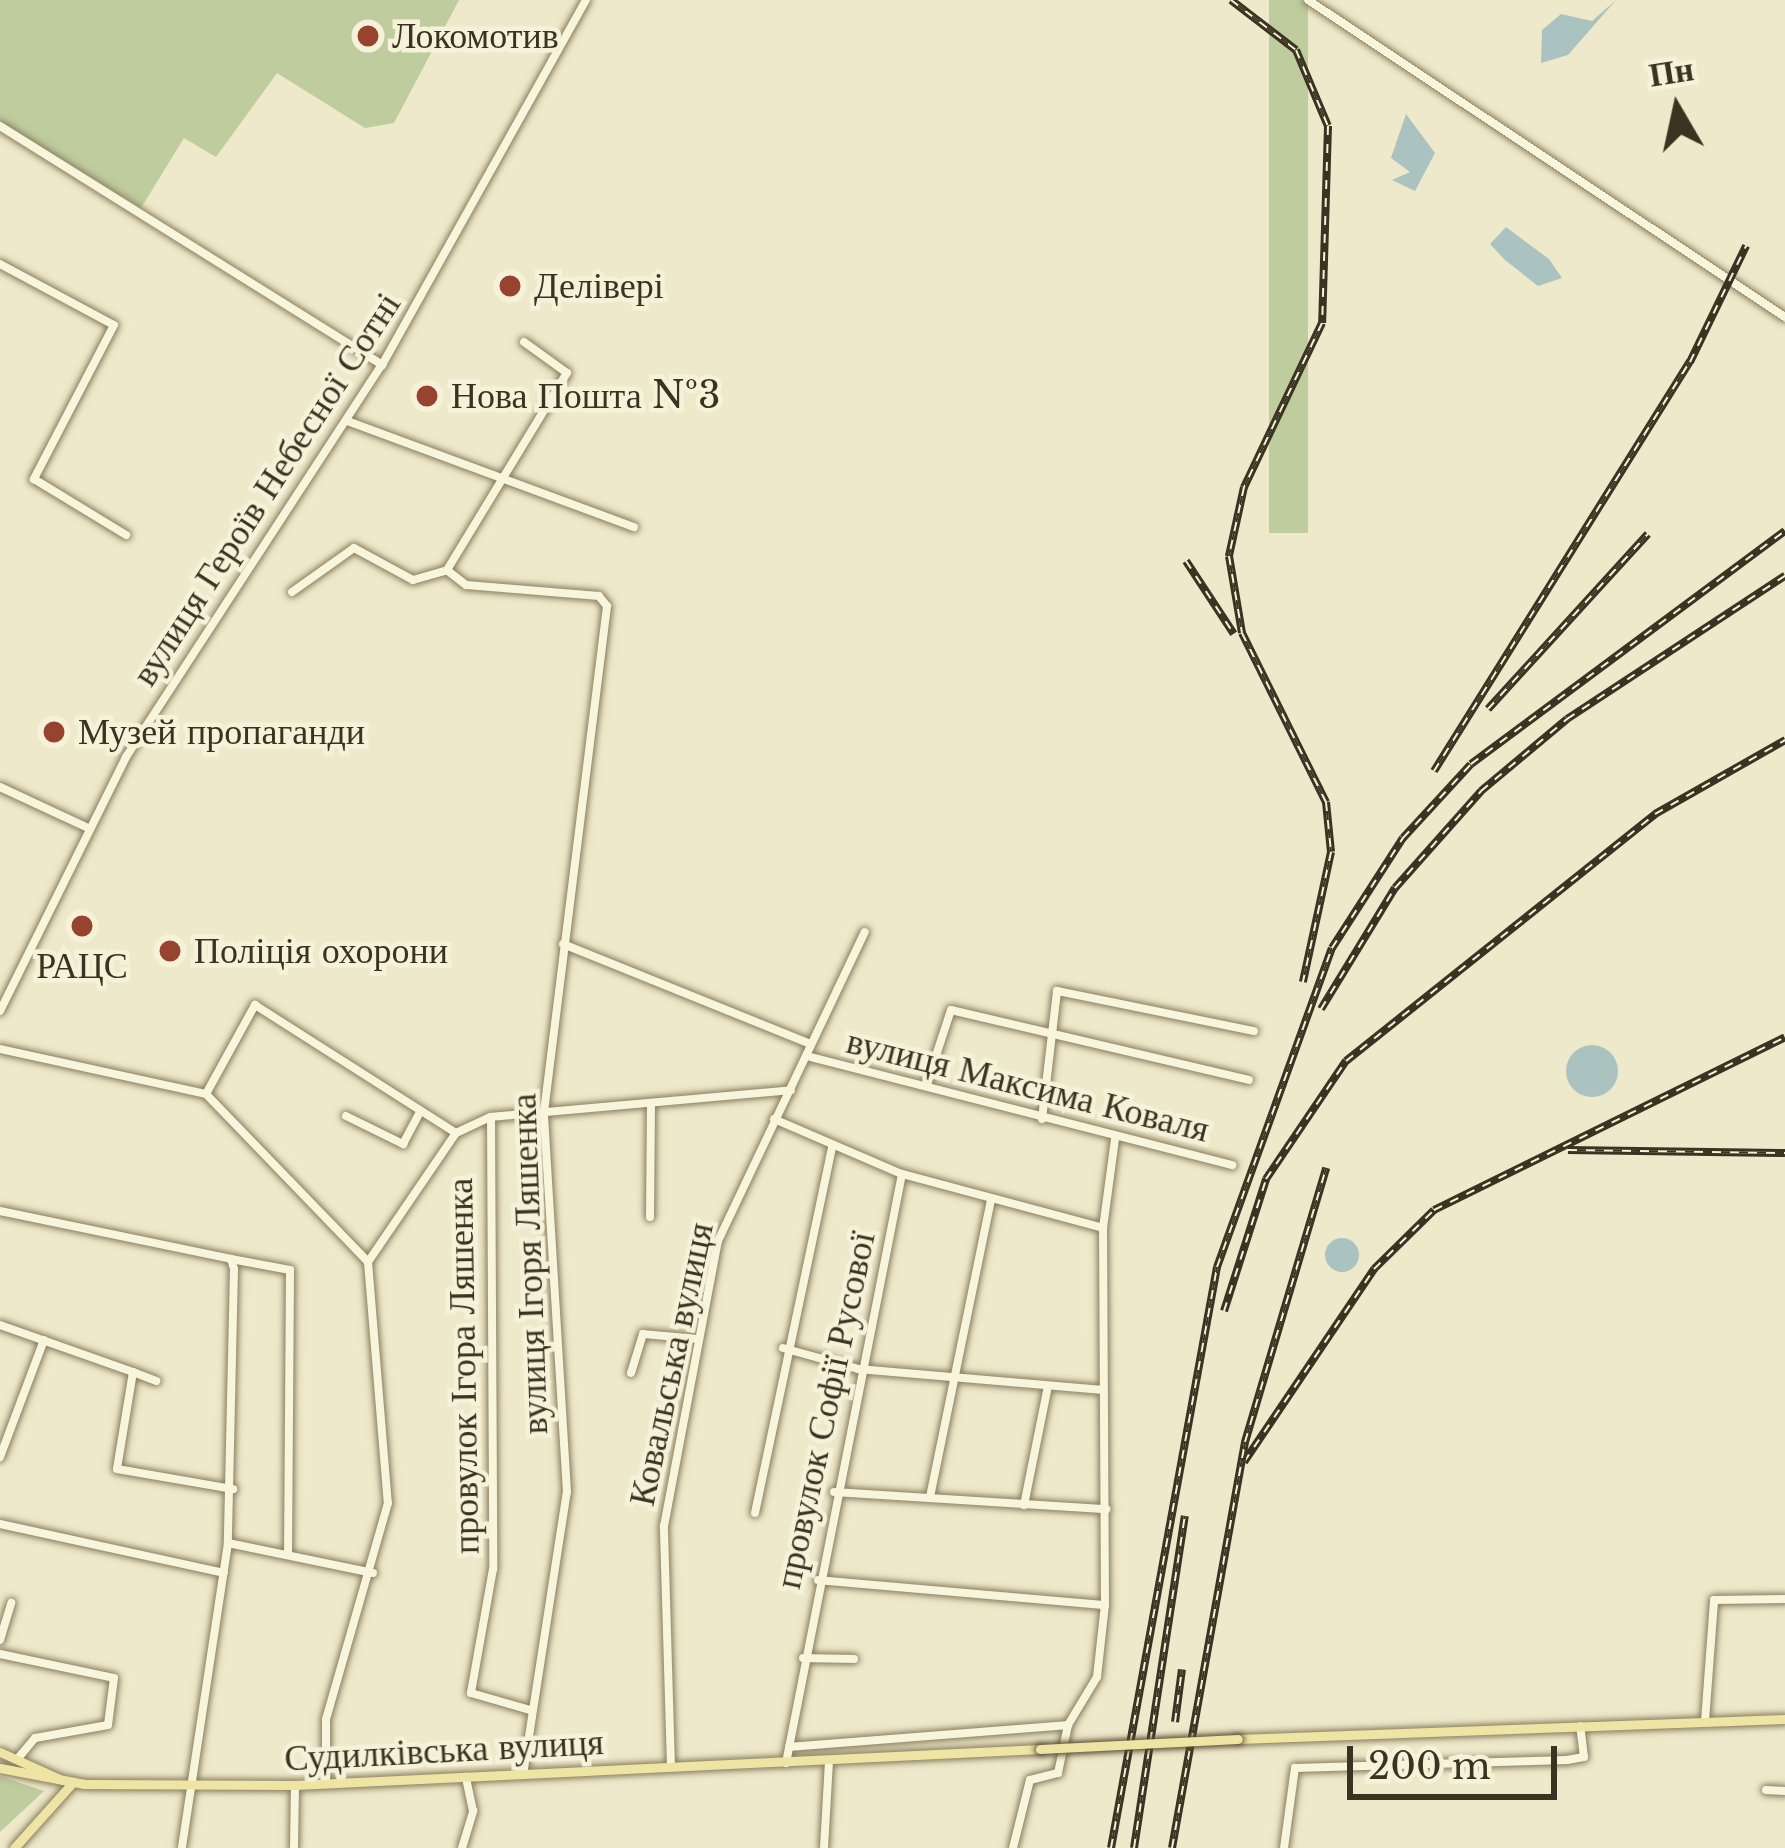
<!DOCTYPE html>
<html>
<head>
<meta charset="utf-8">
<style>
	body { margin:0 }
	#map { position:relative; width:1785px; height:1848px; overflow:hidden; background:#eee9ca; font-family:"Libre Baskerville",serif }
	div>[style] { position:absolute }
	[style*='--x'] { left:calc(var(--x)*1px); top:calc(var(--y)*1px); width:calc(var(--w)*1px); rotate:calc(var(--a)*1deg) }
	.green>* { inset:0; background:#becc9e; transform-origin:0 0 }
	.water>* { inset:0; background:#aac2c0 }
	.round { border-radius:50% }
	.roads { filter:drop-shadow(0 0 3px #8a7e5f) drop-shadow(0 0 3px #8a7e5f) }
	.minor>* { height:8px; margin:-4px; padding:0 4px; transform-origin:4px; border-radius:4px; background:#f8f5dd }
	.major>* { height:9px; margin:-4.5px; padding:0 4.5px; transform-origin:4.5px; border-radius:4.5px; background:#eee5a4 }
	.rail>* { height:8px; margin-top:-4px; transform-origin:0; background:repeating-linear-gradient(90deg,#f5f2d9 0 9px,#3b3321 0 18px); box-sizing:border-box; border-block:3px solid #3b3321 }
	.bridges { filter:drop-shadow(0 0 3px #584b32) drop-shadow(0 0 3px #584b32) }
	.major-bridge>* { height:9px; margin:-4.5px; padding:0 4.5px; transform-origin:4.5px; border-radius:4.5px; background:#eee5a4 }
	.dots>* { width:33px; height:33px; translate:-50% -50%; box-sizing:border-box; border:6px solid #f5f2d9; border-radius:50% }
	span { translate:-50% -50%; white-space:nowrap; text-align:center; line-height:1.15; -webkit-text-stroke:9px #f5f2d9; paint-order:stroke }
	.poi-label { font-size:36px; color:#3b3321 }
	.left { translate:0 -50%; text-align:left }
	.street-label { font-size:36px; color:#3b3321 }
	.north { position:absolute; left:1617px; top:48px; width:120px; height:120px; -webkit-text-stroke:9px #f5f2d9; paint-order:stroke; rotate:351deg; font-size:33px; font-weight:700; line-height:48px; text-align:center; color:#3b3321 }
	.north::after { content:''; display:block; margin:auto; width:42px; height:54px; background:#3b3321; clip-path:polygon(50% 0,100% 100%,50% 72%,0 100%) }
	.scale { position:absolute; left:1347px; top:1746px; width:210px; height:54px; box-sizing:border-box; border:6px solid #3b3321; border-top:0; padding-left:15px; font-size:36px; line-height:42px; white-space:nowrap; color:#3b3321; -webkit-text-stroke:9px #f5f2d9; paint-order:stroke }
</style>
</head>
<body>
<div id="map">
	<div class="green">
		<div style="clip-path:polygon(0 0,459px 0,394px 123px,365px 128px,277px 73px,216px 157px,184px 138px,141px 208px,0 121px)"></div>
		<div style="left:1269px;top:0;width:39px;height:533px"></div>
		<div style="clip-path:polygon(0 1776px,44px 1791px,0 1832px)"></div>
	</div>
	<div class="water">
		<div style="clip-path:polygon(1616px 0,1568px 55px,1541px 63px,1542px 30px,1561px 14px,1592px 21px)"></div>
		<div style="clip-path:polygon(1406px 114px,1435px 153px,1415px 191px,1392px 180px,1410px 172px,1391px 158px)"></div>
		<div style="clip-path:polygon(1506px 227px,1549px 259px,1562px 278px,1538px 286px,1505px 260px,1490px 244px)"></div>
		<div class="round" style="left:1566px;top:1045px;width:52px;height:52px"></div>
		<div class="round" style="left:1325px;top:1238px;width:34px;height:34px"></div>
	</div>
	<div class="roads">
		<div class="minor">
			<div style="--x:1308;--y:0;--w:573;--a:33.61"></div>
			<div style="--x:0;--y:126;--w:451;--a:32"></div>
			<div style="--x:0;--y:264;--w:129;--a:28.2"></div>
			<div style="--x:114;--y:325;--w:174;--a:117.5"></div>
			<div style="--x:34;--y:479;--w:108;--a:31.3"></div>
			<div style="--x:347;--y:421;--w:306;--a:20.3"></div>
			<div style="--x:292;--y:592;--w:76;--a:-35.4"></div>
			<div style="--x:354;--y:548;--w:67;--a:28.5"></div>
			<div style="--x:413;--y:580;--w:35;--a:-16"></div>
			<div style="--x:0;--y:787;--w:97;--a:25"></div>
			<div style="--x:563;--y:944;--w:267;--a:22"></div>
			<div style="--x:0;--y:1011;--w:284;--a:-63.6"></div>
			<div style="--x:126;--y:757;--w:468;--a:-56.9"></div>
			<div style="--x:382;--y:365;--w:418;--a:-60.8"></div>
			<div style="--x:0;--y:1049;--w:211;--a:12.3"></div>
			<div style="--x:206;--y:1094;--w:233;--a:46"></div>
			<div style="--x:368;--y:1262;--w:242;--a:85.3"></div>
			<div style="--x:388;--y:1503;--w:225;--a:106"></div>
			<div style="--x:326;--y:1719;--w:65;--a:90"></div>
			<div style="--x:811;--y:1057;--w:435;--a:14.4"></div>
			<div style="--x:926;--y:1086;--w:80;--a:-71.8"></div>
			<div style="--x:951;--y:1010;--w:306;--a:13.2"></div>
			<div style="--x:206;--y:1094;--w:102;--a:-61.2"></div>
			<div style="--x:255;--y:1005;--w:238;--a:32.5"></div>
			<div style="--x:456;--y:1133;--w:38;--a:-25"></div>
			<div style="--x:491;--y:1117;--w:301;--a:-5.1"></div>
			<div style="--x:346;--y:1116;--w:64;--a:26.2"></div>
			<div style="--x:403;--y:1144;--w:36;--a:-62"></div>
			<div style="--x:491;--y:1117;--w:452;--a:89.7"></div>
			<div style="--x:493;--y:1569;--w:126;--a:100.1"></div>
			<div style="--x:471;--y:1693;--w:61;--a:16.1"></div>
			<div style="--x:774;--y:1119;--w:139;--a:23.3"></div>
			<div style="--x:902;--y:1174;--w:208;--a:15"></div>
			<div style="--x:1042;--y:1119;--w:129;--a:-83.3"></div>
			<div style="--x:1057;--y:991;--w:201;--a:11.5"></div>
			<div style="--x:0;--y:1211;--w:236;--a:11.7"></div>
			<div style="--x:231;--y:1259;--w:10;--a:73"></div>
			<div style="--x:234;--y:1269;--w:274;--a:91.3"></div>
			<div style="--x:228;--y:1543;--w:308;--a:98.6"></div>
			<div style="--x:650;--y:1217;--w:113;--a:-89.5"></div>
			<div style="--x:231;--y:1259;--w:60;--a:10.6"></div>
			<div style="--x:290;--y:1270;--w:282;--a:90.4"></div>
			<div style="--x:368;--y:1262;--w:156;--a:-55.7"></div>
			<div style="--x:0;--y:1325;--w:141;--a:19.5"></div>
			<div style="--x:133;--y:1372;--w:98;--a:99.4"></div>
			<div style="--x:117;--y:1469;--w:118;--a:9.8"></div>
			<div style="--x:783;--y:1348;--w:78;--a:15.6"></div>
			<div style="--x:858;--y:1369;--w:246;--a:4.9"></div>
			<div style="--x:133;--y:1372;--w:25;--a:21"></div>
			<div style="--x:631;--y:1373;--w:41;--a:-72.9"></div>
			<div style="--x:643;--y:1334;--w:54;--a:5.3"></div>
			<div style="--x:0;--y:1457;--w:125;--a:-69.4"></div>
			<div style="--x:834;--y:1492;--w:273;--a:3.6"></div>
			<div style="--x:930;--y:1497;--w:302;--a:-78.4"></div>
			<div style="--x:1024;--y:1505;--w:121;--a:-78.6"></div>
			<div style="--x:755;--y:1513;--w:374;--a:-78.1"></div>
			<div style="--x:0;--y:1524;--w:229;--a:12.3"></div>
			<div style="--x:228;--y:1543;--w:148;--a:11.7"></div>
			<div style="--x:818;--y:1580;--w:288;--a:5"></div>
			<div style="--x:0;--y:1640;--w:39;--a:-73"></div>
			<div style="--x:0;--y:1654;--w:116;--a:11.9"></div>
			<div style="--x:114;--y:1678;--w:47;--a:97.3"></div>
			<div style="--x:108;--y:1725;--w:74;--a:169.9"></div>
			<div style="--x:35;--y:1738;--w:26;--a:130"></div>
			<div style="--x:803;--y:1658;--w:51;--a:1.1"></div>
			<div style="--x:1705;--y:1721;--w:121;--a:-85.7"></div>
			<div style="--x:1714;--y:1600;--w:71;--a:-0.8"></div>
			<div style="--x:1068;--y:1725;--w:56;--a:-58.9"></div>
			<div style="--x:1097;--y:1677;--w:72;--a:-83.7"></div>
			<div style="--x:1105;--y:1605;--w:377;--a:-90.3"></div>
			<div style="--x:1103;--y:1228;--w:90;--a:-82.3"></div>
			<div style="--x:789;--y:1747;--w:280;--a:-4.5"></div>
			<div style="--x:786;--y:1763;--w:600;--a:-78.86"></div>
			<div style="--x:671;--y:1767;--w:241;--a:-91.7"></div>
			<div style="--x:664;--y:1526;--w:290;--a:-79.3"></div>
			<div style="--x:718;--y:1241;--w:342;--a:-64.6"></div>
			<div style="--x:523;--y:1775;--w:286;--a:-81.2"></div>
			<div style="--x:567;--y:1492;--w:381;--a:-93.5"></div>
			<div style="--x:544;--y:1112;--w:510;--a:-82.9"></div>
			<div style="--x:607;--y:606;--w:13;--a:-129"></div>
			<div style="--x:599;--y:596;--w:133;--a:-175.3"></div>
			<div style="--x:466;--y:585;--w:24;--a:-142"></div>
			<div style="--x:447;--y:570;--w:231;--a:-58.7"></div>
			<div style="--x:567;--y:373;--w:53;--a:-144.2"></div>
			<div style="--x:1766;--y:1790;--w:19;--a:3"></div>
			<div style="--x:294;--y:1848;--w:63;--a:-89.1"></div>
			<div style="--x:462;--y:1848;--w:39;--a:-73"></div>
			<div style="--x:473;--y:1811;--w:35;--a:-102"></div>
			<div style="--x:824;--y:1848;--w:87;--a:-86.7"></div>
			<div style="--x:1013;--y:1848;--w:70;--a:-76"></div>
			<div style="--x:1030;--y:1780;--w:29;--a:-14"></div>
			<div style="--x:1058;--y:1773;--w:49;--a:-78.2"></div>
			<div style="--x:1284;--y:1848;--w:81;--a:-82.2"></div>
			<div style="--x:1295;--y:1768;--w:272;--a:-1.7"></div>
			<div style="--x:1567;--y:1760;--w:17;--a:-10"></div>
			<div style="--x:1584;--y:1757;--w:31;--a:-97"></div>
		</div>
		<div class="major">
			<div style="--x:1238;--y:1739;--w:547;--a:-2.09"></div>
			<div style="--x:0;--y:1752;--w:68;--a:24.3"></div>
			<div style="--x:0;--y:1768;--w:86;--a:10.7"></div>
			<div style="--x:85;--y:1784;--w:210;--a:0.3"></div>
			<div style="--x:295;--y:1785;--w:746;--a:-2.77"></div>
			<div style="--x:14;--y:1848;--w:89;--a:-48.2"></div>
		</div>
	</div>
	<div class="rail">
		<div style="--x:1231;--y:0;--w:82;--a:37.6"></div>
		<div style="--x:1296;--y:50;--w:82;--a:67.2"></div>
		<div style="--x:1328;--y:126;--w:197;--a:91.7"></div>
		<div style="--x:1322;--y:323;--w:182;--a:115.4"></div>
		<div style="--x:1244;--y:487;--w:71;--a:102.3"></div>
		<div style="--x:1229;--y:556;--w:78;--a:80.4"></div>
		<div style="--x:1242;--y:633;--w:189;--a:63.6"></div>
		<div style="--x:1326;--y:802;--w:50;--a:84.3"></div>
		<div style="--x:1331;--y:852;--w:133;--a:102.2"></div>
		<div style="--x:1186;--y:561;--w:87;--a:56.7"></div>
		<div style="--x:1488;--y:709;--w:237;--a:-47.6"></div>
		<div style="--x:1434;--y:771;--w:483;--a:-58"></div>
		<div style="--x:1690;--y:362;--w:129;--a:-64.2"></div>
		<div style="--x:1321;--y:1009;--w:142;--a:-58.6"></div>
		<div style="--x:1395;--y:888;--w:130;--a:-48.4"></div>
		<div style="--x:1481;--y:791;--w:112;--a:-39.9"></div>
		<div style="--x:1567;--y:719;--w:261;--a:-33.3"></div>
		<div style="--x:1568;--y:1150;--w:217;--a:0.8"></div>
		<div style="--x:1224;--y:1311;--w:139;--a:-72.3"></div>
		<div style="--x:1266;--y:1179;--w:143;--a:-55.9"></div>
		<div style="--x:1346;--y:1061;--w:396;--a:-38.6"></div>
		<div style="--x:1655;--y:814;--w:150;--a:-29.6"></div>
		<div style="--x:1244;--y:1462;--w:233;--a:-56"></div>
		<div style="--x:1374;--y:1269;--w:84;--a:-44.5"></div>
		<div style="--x:1434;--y:1210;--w:391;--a:-26.2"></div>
		<div style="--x:1175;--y:1722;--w:53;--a:-82.5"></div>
		<div style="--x:1111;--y:1848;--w:591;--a:-79.66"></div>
		<div style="--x:1217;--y:1267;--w:339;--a:-70.2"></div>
		<div style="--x:1332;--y:948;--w:131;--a:-57.2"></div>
		<div style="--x:1403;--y:838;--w:100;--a:-47.4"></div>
		<div style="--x:1471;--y:764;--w:391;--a:-36.6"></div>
		<div style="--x:1134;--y:1848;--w:336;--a:-81.3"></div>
		<div style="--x:1172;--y:1848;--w:413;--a:-79.8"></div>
		<div style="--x:1245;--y:1442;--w:286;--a:-73.5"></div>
	</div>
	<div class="bridges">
		<div class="major-bridge">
			<div style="--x:1040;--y:1749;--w:198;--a:-2.9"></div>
		</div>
	</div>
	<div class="dots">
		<div style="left:368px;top:36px;background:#974330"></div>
		<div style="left:510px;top:286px;background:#974330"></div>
		<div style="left:427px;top:396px;background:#974330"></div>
		<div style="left:54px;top:732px;background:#974330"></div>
		<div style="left:82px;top:926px;background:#974330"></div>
		<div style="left:170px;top:951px;background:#974330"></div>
	</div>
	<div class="poi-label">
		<span class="left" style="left:392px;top:36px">Локомотив</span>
		<span class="left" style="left:534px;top:286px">Делівері</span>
		<span class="left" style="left:451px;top:396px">Нова Пошта №3</span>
		<span class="left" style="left:78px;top:732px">Музей пропаганди</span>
		<span class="left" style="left:194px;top:951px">Поліція охорони</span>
		<span style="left:82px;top:966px">РАЦС</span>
	</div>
	<div class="street-label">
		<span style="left:266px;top:489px;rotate:-57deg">вулиця Героїв Небесної Сотні</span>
		<span style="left:1028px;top:1085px;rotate:14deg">вулиця Максима Коваля</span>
		<span style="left:529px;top:1264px;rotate:-92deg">вулиця Ігоря Ляшенка</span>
		<span style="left:671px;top:1364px;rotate:-78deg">Ковальська вулиця</span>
		<span style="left:463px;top:1366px;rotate:-91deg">провулок Ігора Ляшенка</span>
		<span style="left:825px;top:1410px;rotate:-78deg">провулок Софії Русової</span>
		<span style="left:444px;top:1750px;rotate:-3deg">Судилківська вулиця</span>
	</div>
	<div class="north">Пн</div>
	<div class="scale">200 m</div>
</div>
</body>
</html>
